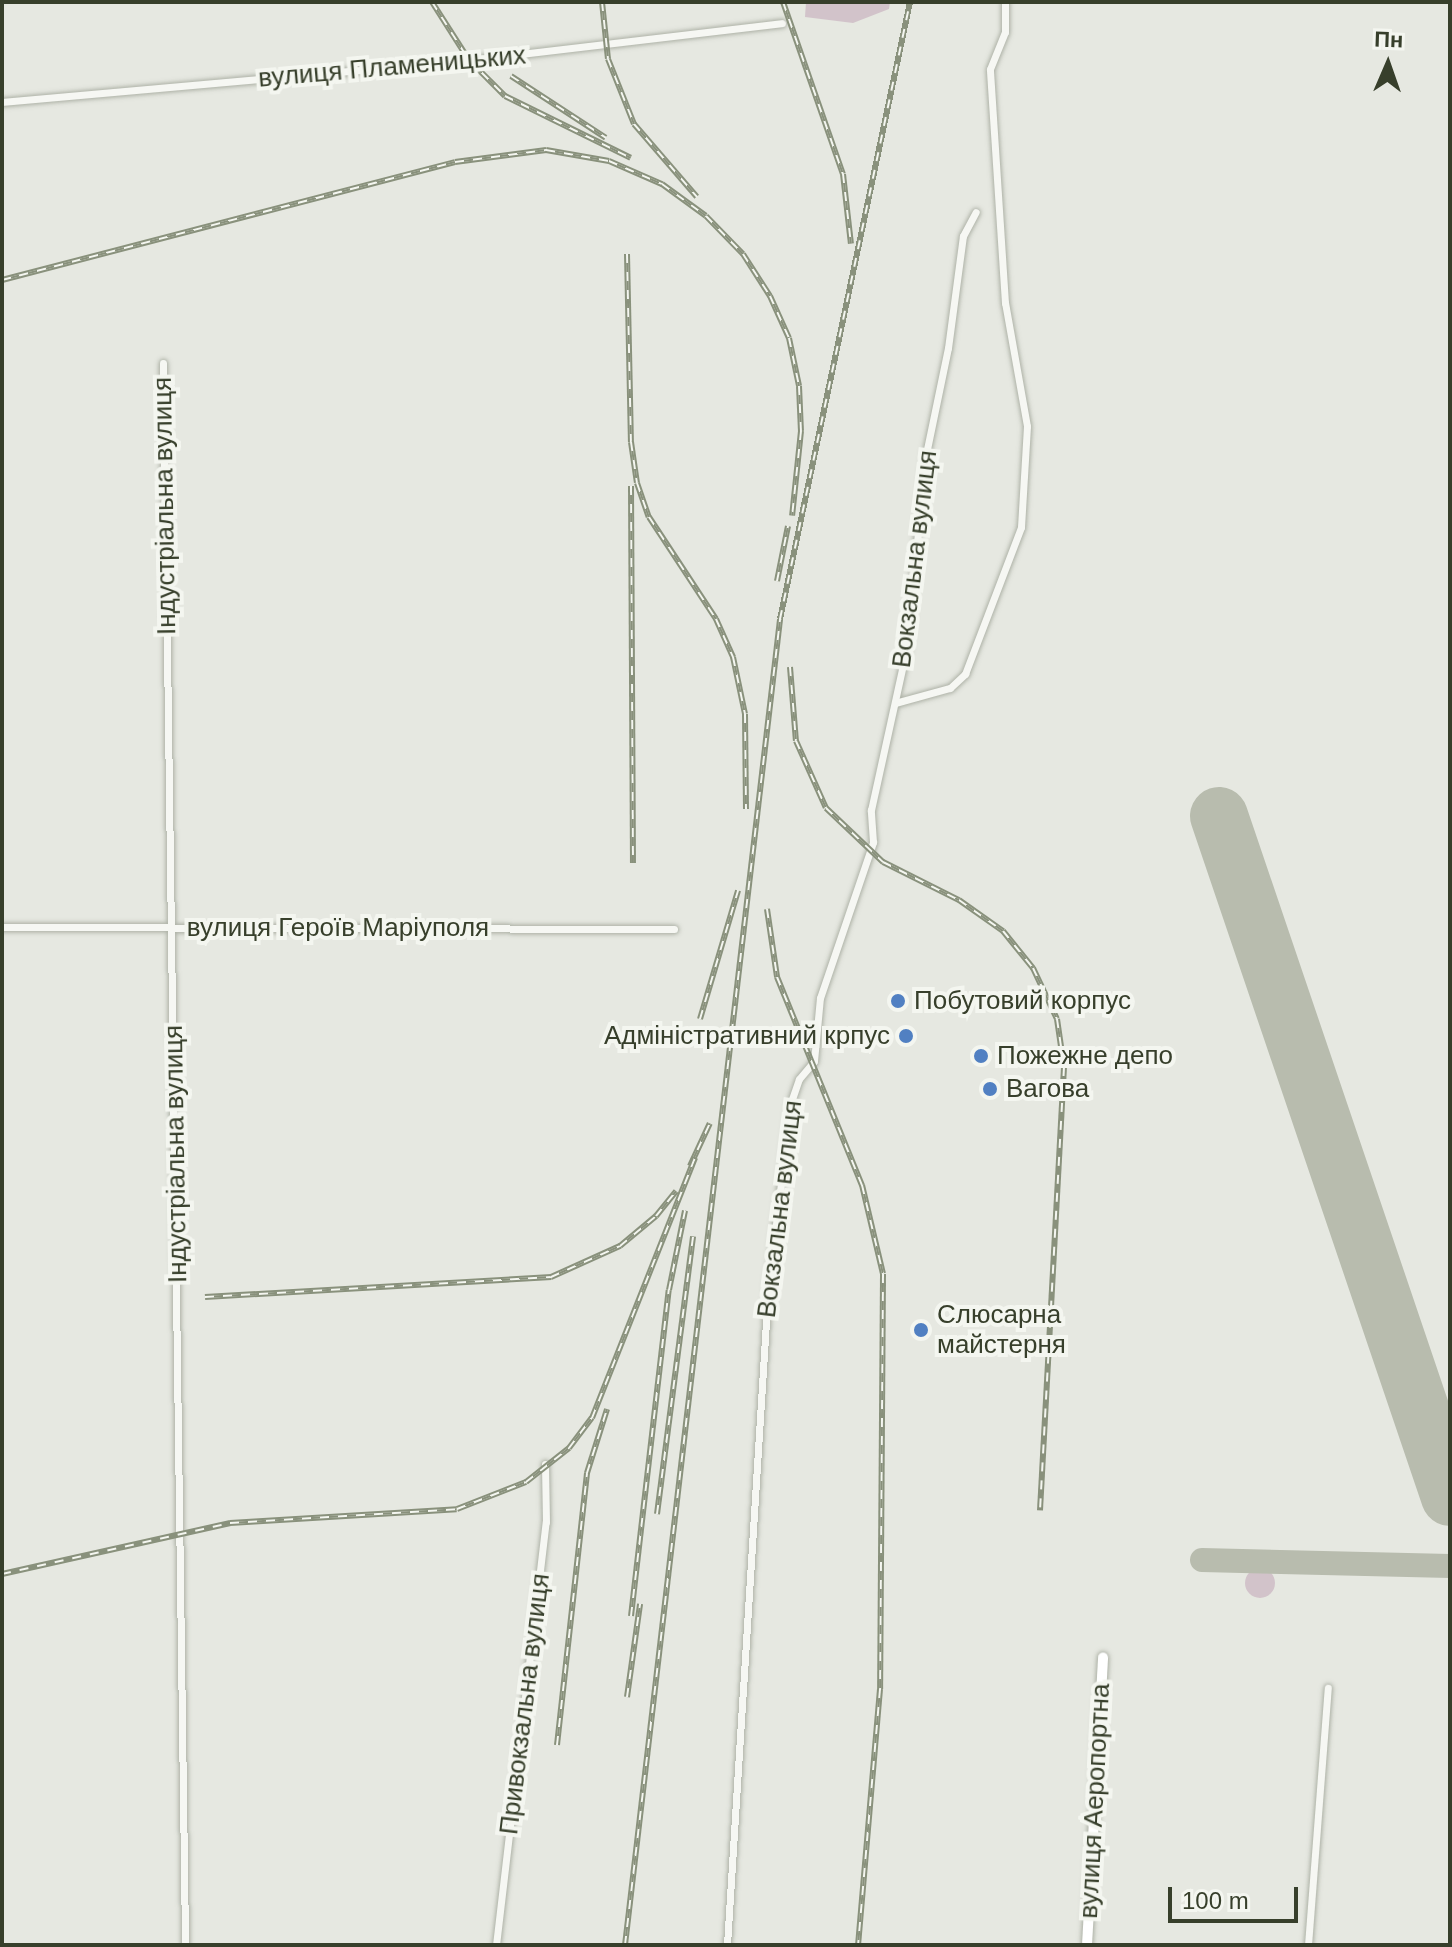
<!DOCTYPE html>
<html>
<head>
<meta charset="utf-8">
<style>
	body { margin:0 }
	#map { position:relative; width:1452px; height:1947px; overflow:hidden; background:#e6e8e1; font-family:Helvetica,sans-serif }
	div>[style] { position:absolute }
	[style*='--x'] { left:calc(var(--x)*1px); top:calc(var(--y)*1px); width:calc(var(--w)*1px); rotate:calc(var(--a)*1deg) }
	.green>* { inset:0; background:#d2c3ca }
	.round { border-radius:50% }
	.taxiway>* { height:24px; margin:-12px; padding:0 12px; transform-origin:12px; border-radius:12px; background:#b8bcae }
	.runway>* { height:58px; margin:-29px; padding:0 29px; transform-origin:29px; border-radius:29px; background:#b8bcae }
	.roads { filter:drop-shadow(0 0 2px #aeb2a7) drop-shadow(0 0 2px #aeb2a7) }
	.street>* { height:7px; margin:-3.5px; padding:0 3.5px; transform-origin:3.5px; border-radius:3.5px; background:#f6f7f3 }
	.secondary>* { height:10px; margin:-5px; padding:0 5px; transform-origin:5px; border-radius:5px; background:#fff }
	.rail>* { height:6px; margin-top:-3px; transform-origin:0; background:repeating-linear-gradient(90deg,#f4f6f0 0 9px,#89917c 0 18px); box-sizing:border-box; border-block:2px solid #89917c }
	.dots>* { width:22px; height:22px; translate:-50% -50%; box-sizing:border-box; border:4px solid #f4f6f0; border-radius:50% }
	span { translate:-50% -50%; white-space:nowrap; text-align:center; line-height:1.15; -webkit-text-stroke:8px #f4f6f0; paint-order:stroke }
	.street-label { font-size:26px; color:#373f2b }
	.poi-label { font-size:26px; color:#373f2b }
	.left { translate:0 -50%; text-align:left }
	.right { translate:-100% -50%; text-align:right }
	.frame { position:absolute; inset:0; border:4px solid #373f2b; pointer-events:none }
	.north { position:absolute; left:1348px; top:24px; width:80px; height:80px; -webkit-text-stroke:6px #f4f6f0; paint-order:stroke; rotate:2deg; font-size:22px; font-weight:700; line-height:32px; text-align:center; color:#373f2b }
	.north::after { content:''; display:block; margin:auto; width:28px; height:36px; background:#373f2b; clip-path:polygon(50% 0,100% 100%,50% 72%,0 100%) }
	.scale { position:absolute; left:1168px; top:1887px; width:130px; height:36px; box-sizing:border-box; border:4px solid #373f2b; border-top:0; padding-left:10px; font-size:24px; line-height:28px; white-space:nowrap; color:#373f2b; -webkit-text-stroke:6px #f4f6f0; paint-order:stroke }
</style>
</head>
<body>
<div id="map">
	<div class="green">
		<div style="clip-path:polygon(806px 2px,890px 2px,889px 9px,853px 23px,805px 17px)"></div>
		<div class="round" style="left:1245px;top:1568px;width:30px;height:30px"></div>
	</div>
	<div class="taxiway">
		<div style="--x:1202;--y:1560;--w:248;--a:1.4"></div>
	</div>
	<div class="runway">
		<div style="--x:1219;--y:816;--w:719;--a:71.26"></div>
	</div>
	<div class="roads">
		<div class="street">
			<div style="--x:2;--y:102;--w:469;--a:-5.1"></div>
			<div style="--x:469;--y:60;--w:315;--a:-6.7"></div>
			<div style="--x:163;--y:363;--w:1582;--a:89.2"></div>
			<div style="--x:895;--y:703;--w:57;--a:-15.3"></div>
			<div style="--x:950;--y:688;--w:21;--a:-43"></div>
			<div style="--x:965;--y:674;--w:157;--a:-69.1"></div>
			<div style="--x:1021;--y:527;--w:101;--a:-86.6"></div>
			<div style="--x:1027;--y:426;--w:125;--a:-100.1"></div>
			<div style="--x:1005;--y:303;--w:234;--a:-93.7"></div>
			<div style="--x:990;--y:69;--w:40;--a:-68"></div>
			<div style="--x:1005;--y:32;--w:30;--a:-90"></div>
			<div style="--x:2;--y:927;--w:672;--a:0.17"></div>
			<div style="--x:496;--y:1945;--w:426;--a:-83.3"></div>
			<div style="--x:546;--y:1522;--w:58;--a:-91"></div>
			<div style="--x:727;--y:1945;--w:657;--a:-86.42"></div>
			<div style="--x:768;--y:1289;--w:188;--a:-83"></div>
			<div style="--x:791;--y:1102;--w:24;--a:-71"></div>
			<div style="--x:799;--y:1079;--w:23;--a:-50"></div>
			<div style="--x:814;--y:1061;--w:63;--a:-84.6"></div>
			<div style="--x:820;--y:998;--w:165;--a:-71.2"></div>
			<div style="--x:873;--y:842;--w:32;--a:-94"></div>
			<div style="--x:871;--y:810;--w:163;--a:-77.6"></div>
			<div style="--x:906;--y:651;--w:198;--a:-84.2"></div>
			<div style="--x:926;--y:454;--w:108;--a:-78.3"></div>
			<div style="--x:948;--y:348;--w:113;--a:-82.4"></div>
			<div style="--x:963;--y:236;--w:27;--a:-62"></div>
			<div style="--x:1308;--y:1945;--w:258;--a:-85.6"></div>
		</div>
		<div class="secondary">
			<div style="--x:1087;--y:1945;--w:288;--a:-86.8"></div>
		</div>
	</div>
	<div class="rail">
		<div style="--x:432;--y:2;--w:69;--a:57.5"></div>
		<div style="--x:469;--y:60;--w:51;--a:45"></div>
		<div style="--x:505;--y:96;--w:140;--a:26.2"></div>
		<div style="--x:602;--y:2;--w:57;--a:84"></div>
		<div style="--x:608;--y:59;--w:70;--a:68.2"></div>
		<div style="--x:634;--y:124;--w:96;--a:49.2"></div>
		<div style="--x:783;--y:2;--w:182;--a:70.8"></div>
		<div style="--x:843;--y:174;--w:70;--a:83.5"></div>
		<div style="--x:511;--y:76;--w:113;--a:33.1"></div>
		<div style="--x:627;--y:254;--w:188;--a:88.8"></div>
		<div style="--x:631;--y:442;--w:41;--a:81.7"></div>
		<div style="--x:637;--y:483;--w:36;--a:71"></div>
		<div style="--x:649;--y:517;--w:122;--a:56.7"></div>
		<div style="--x:716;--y:619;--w:42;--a:65.9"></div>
		<div style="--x:733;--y:657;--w:58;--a:78.1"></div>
		<div style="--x:745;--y:714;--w:95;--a:89.4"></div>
		<div style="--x:2;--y:280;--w:468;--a:-14.6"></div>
		<div style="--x:455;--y:162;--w:92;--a:-7.5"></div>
		<div style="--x:546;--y:150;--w:64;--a:9.9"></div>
		<div style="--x:609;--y:161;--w:58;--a:23.5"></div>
		<div style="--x:662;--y:184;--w:54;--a:36"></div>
		<div style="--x:706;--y:216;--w:53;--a:45.8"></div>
		<div style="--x:743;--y:254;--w:50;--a:57.3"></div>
		<div style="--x:770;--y:296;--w:46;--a:65.7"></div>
		<div style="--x:789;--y:338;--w:49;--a:78.2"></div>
		<div style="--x:799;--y:386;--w:45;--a:87.5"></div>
		<div style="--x:801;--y:431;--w:85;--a:96"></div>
		<div style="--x:631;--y:486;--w:377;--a:89.7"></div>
		<div style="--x:777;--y:581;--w:56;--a:-78.7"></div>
		<div style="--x:790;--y:667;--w:74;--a:85.4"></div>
		<div style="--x:796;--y:741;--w:73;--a:65.9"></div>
		<div style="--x:826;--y:808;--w:79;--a:43.5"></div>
		<div style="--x:883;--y:862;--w:85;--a:26.6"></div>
		<div style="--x:959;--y:900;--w:54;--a:35.2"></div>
		<div style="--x:1003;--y:931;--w:48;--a:51"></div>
		<div style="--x:1033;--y:968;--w:56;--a:64.8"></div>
		<div style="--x:1057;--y:1019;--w:49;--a:81.7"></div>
		<div style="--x:1064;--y:1067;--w:444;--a:93.1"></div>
		<div style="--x:767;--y:909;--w:69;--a:81.6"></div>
		<div style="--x:777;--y:977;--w:225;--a:67.8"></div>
		<div style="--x:862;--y:1185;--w:91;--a:76.7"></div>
		<div style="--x:883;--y:1274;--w:415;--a:90.4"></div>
		<div style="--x:880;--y:1689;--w:257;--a:94.9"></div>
		<div style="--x:700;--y:1019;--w:134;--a:-73.5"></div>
		<div style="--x:690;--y:1166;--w:47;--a:-65.1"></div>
		<div style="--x:205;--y:1297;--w:347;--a:-3.3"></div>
		<div style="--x:551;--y:1277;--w:76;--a:-24.2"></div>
		<div style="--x:620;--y:1246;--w:47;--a:-39.8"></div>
		<div style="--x:656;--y:1216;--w:32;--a:-51"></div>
		<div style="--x:657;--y:1514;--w:280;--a:-82.6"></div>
		<div style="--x:2;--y:1574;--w:234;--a:-12.6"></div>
		<div style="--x:230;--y:1523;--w:227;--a:-3.5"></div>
		<div style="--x:457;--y:1509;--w:74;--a:-21.4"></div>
		<div style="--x:526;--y:1482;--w:55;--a:-38.3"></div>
		<div style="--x:569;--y:1448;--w:38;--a:-53"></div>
		<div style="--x:592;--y:1418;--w:280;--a:-68.4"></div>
		<div style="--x:631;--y:1616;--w:328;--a:-83.4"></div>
		<div style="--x:669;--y:1290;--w:81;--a:-78.6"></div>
		<div style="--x:627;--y:1697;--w:94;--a:-82"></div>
		<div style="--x:557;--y:1745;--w:274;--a:-83.7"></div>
		<div style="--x:587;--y:1473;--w:67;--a:-72.6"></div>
		<div style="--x:625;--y:1945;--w:1335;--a:-83.33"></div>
		<div style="--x:780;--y:619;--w:631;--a:-78.1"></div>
	</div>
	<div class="dots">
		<div style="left:898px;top:1001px;background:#5180c2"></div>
		<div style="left:906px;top:1036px;background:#5180c2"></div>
		<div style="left:981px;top:1056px;background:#5180c2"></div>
		<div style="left:990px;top:1089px;background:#5180c2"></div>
		<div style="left:921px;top:1330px;background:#5180c2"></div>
	</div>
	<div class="street-label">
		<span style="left:392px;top:67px;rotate:-5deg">вулиця Пламеницьких</span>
		<span style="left:165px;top:506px;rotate:-91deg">Індустріальна вулиця</span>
		<span style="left:915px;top:559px;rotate:-83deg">Вокзальна вулиця</span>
		<span style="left:338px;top:928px">вулиця Героїв Маріуполя</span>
		<span style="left:176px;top:1154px;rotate:-91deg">Індустріальна вулиця</span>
		<span style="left:780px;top:1209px;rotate:-83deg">Вокзальна вулиця</span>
		<span style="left:525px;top:1704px;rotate:-83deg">Привокзальна вулиця</span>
		<span style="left:1095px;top:1801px;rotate:-87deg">вулиця Аеропортна</span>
	</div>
	<div class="poi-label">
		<span class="left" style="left:914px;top:1001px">Побутовий корпус</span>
		<span class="right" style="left:890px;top:1036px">Адміністративний крпус</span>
		<span class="left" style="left:997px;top:1056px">Пожежне депо</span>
		<span class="left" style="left:1006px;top:1089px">Вагова</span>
		<span class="left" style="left:937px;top:1330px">Слюсарна<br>майстерня</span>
	</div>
	<div class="frame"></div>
	<div class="north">Пн</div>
	<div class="scale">100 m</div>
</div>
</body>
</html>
